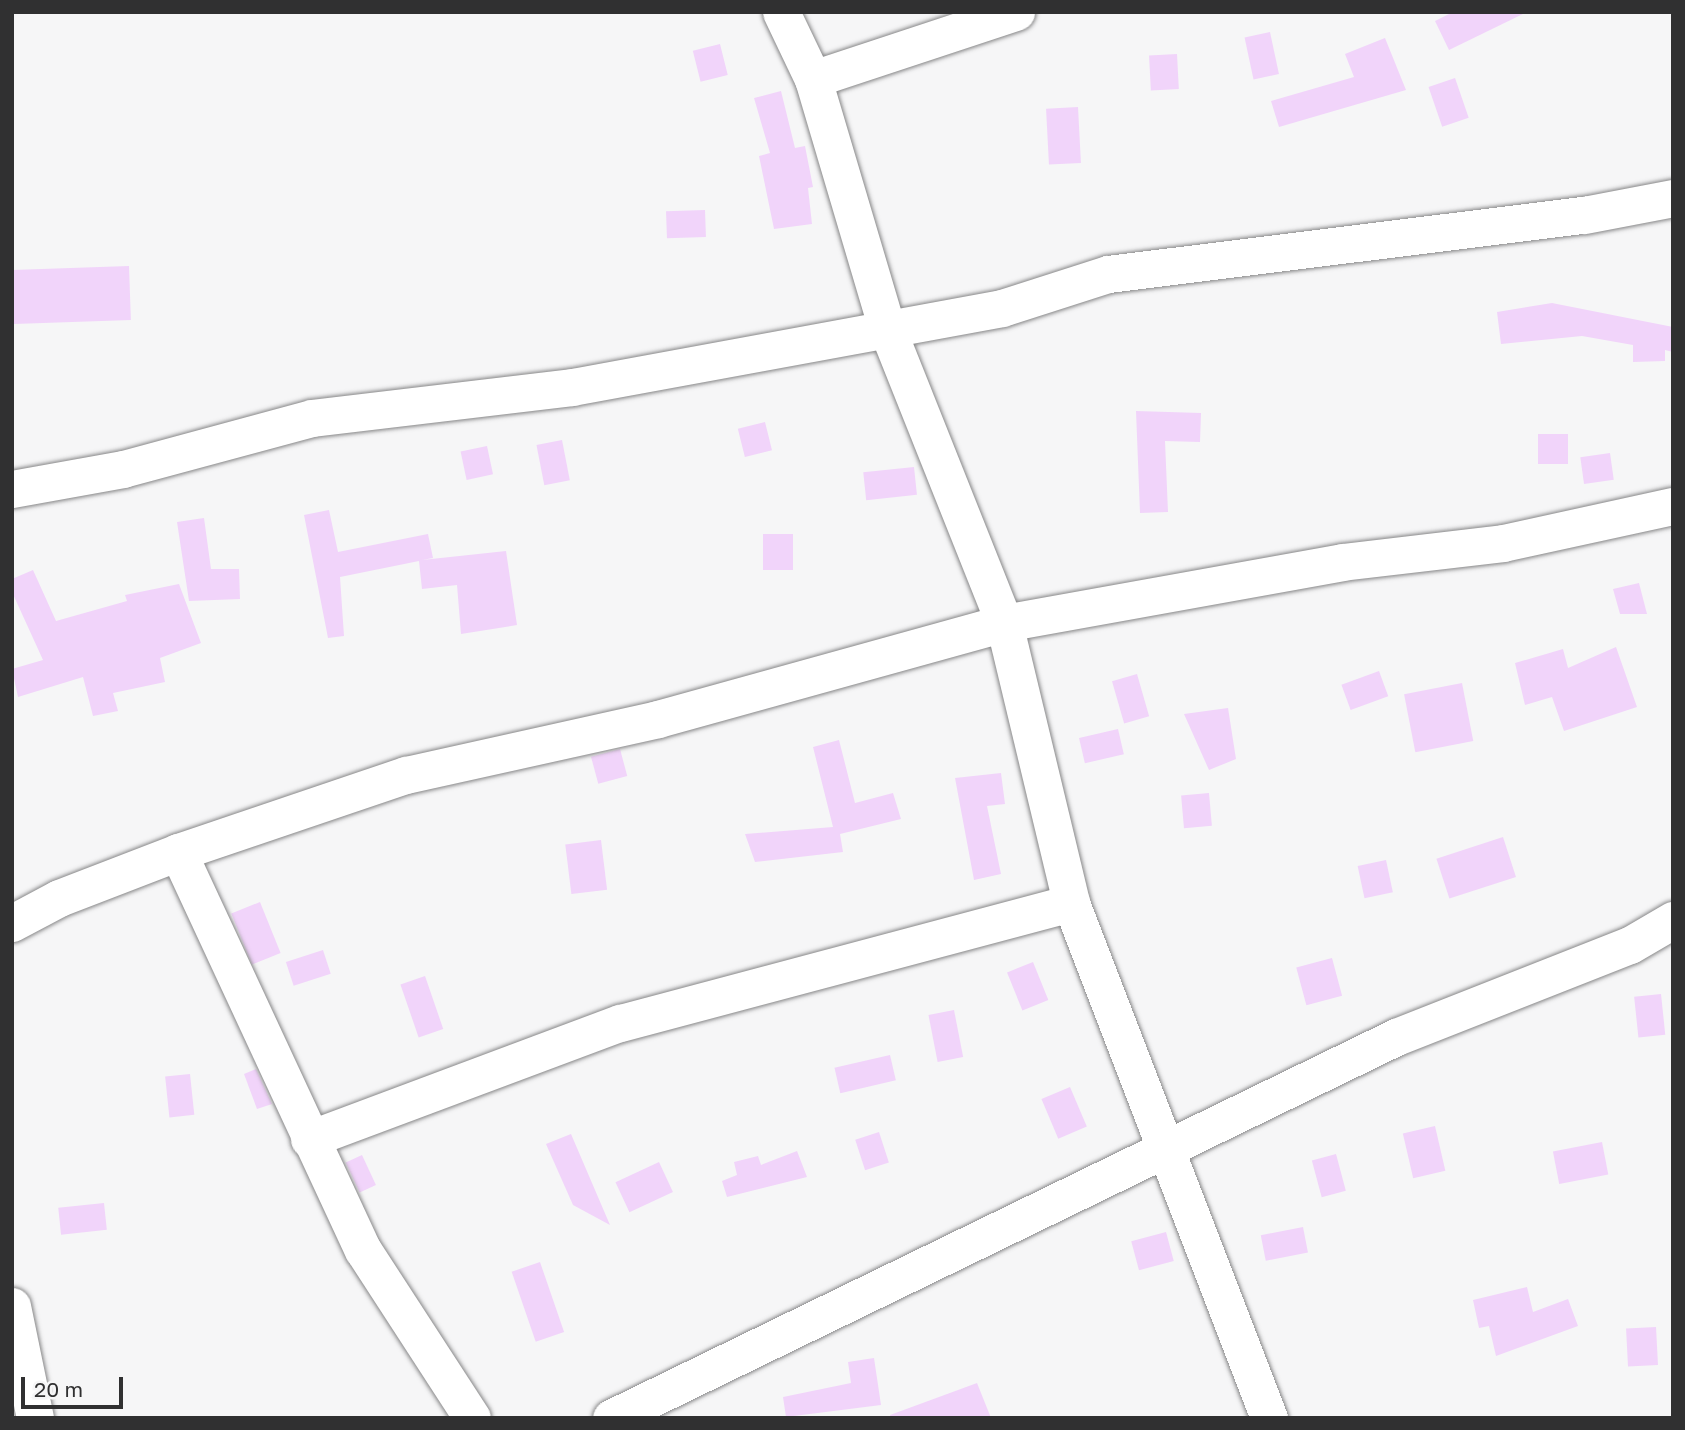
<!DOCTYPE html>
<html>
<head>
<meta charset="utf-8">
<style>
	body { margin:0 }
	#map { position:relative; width:1685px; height:1430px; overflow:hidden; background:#f6f6f7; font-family:"Golos Text",sans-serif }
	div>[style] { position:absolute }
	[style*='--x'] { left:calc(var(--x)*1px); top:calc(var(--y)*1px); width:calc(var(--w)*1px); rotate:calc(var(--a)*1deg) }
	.building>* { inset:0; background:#f1d4fa; transform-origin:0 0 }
	.roads { filter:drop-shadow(0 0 2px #878788) drop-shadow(0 0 2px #878788) }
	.minor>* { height:37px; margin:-18.5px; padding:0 18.5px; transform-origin:18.5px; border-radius:18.5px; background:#fff }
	span { translate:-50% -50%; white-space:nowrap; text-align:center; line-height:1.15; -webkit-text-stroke:7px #f6f6f7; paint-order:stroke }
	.frame { position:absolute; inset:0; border:14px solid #303031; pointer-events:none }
	.scale { position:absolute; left:21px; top:1377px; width:102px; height:32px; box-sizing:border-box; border:4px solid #303031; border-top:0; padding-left:9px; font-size:21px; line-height:24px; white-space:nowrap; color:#303031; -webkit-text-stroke:5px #f6f6f7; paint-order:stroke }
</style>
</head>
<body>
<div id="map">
	<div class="building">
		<div style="clip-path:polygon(1453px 12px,1527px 12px,1449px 50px,1435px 21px)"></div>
		<div style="left:1270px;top:32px;width:43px;height:26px;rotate:78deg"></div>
		<div style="clip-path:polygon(1385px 38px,1406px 90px,1279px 127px,1271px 101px,1354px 77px,1345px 54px)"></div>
		<div style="left:720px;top:44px;width:32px;height:28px;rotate:76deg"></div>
		<div style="left:1177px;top:54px;width:35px;height:28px;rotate:87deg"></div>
		<div style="left:1455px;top:78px;width:42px;height:28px;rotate:71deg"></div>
		<div style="clip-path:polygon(781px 91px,795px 148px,805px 146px,813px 187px,808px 188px,812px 224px,774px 229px,759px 156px,770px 153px,754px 98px)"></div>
		<div style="left:1078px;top:107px;width:56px;height:32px;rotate:87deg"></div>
		<div style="left:705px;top:210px;width:27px;height:39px;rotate:88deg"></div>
		<div style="left:129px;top:266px;width:54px;height:117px;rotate:88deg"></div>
		<div style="clip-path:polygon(1552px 303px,1673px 327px,1673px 352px,1665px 350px,1665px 361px,1633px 362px,1633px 345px,1582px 336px,1501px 344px,1497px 312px)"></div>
		<div style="clip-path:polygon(1136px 411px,1201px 413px,1200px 442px,1165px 441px,1168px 512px,1140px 513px)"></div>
		<div style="left:765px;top:422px;width:29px;height:28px;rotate:76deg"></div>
		<div style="left:1538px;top:434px;width:30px;height:30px"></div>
		<div style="left:562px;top:440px;width:41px;height:26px;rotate:79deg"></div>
		<div style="left:487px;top:446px;width:29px;height:27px;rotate:78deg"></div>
		<div style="left:1610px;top:453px;width:27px;height:30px;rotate:82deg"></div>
		<div style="left:914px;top:467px;width:28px;height:51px;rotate:84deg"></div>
		<div style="clip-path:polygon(329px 510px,338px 552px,428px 534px,433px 558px,422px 560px,506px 551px,517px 625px,461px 634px,457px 585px,422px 589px,419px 561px,340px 577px,344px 636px,328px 638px,304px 515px)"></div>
		<div style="clip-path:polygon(204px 518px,211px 569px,239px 569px,240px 599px,189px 601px,177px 522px)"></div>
		<div style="left:763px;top:534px;width:30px;height:36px"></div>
		<div style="clip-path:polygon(33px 570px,56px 621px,127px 601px,125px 595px,179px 584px,201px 643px,160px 658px,165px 682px,113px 693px,118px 711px,93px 716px,83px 677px,18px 697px,12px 669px,43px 660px,12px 592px,12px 579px)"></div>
		<div style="clip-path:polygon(1639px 583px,1647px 614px,1620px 614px,1613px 589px)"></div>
		<div style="clip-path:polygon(1616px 647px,1637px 707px,1564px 731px,1552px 697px,1525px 705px,1515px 663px,1563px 649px,1568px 668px)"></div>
		<div style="left:1379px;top:671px;width:27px;height:40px;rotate:70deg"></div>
		<div style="left:1137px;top:674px;width:44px;height:26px;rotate:74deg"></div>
		<div style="left:1462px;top:683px;width:59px;height:59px;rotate:79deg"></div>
		<div style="clip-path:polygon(1228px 708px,1236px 759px,1209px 770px,1184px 714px)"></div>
		<div style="left:1118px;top:729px;width:26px;height:40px;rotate:77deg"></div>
		<div style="clip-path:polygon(839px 740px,855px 803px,893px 793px,901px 819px,840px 834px,843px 852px,755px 862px,745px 834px,833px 827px,813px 747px)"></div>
		<div style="left:620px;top:749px;width:28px;height:30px;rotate:75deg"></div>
		<div style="clip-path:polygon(1001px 773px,1005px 804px,987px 806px,1001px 874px,974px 880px,955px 778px)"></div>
		<div style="left:1209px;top:793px;width:33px;height:28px;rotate:85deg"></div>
		<div style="left:1503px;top:837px;width:42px;height:70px;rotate:72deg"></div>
		<div style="left:601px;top:840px;width:50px;height:36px;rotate:83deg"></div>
		<div style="left:1386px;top:860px;width:33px;height:29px;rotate:78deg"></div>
		<div style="left:260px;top:902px;width:55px;height:31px;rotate:68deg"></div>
		<div style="left:323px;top:950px;width:25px;height:39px;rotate:72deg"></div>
		<div style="left:1332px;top:958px;width:39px;height:37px;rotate:75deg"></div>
		<div style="left:1033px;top:962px;width:41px;height:28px;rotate:68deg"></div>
		<div style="left:425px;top:976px;width:56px;height:26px;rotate:71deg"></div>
		<div style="left:1661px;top:994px;width:41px;height:27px;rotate:84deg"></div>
		<div style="left:954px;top:1010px;width:48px;height:26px;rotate:79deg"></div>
		<div style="left:890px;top:1055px;width:26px;height:57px;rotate:77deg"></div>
		<div style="clip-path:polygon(256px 1069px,272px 1104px,257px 1109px,244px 1074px)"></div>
		<div style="left:190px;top:1074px;width:41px;height:25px;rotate:84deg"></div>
		<div style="left:1070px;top:1087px;width:43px;height:31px;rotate:67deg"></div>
		<div style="left:1435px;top:1126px;width:46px;height:33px;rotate:77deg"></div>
		<div style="left:879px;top:1132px;width:32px;height:25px;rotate:72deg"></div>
		<div style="clip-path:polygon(571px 1134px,610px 1225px,573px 1205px,546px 1144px)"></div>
		<div style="left:1602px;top:1142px;width:33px;height:50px;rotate:79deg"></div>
		<div style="clip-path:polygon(797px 1151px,807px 1177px,727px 1197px,722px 1181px,737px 1175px,734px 1162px,758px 1156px,761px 1165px)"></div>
		<div style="left:1336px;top:1154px;width:38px;height:25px;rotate:75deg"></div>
		<div style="left:362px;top:1155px;width:33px;height:18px;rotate:65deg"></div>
		<div style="left:659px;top:1162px;width:33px;height:48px;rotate:65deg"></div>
		<div style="left:104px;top:1203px;width:27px;height:46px;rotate:84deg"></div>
		<div style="left:1303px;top:1227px;width:26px;height:43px;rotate:79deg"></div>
		<div style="left:1166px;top:1232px;width:30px;height:36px;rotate:75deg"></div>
		<div style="left:540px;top:1262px;width:74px;height:30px;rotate:71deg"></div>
		<div style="clip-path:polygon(1527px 1287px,1533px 1312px,1568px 1299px,1578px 1326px,1496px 1356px,1489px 1326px,1479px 1328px,1473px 1300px)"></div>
		<div style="left:1656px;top:1327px;width:38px;height:30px;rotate:87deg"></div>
		<div style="clip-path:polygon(874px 1358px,881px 1405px,786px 1417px,783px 1397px,851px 1383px,848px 1362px)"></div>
		<div style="clip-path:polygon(977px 1383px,991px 1418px,891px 1418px,890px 1415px)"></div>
	</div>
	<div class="roads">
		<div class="minor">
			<div style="--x:781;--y:12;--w:74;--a:64.5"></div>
			<div style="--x:813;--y:79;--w:258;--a:73.5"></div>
			<div style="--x:886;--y:326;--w:320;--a:68.3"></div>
			<div style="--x:1004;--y:623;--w:288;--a:76.5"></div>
			<div style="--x:1071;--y:903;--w:552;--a:68.97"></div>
			<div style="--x:813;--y:79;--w:214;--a:-18.3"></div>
			<div style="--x:12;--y:489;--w:113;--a:-10.2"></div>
			<div style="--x:123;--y:469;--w:196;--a:-15.1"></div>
			<div style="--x:312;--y:418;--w:262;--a:-6.8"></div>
			<div style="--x:572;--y:387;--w:437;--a:-10.4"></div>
			<div style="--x:1002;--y:308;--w:111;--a:-17.8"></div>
			<div style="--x:1108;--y:274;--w:480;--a:-7.1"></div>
			<div style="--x:1584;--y:215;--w:91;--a:-10.8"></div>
			<div style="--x:178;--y:852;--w:439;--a:65.1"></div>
			<div style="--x:363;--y:1250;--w:200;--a:57"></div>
			<div style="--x:12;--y:923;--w:53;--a:-28"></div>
			<div style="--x:59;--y:898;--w:128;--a:-21.1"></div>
			<div style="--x:178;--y:852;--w:241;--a:-18.7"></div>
			<div style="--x:406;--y:775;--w:258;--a:-12.5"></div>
			<div style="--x:658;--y:719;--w:359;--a:-15.5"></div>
			<div style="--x:1004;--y:623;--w:343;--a:-10.2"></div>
			<div style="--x:1342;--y:562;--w:162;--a:-6.7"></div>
			<div style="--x:1503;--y:543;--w:174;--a:-12.3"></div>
			<div style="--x:309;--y:1139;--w:332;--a:-20.5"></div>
			<div style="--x:620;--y:1023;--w:467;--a:-14.9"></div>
			<div style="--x:12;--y:1306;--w:114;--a:78.4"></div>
			<div style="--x:611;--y:1418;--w:873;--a:-25.89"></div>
			<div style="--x:1396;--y:1037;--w:251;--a:-21.5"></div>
			<div style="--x:1630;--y:945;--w:50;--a:-30.2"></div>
		</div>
	</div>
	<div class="frame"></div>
	<div class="scale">20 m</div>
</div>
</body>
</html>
